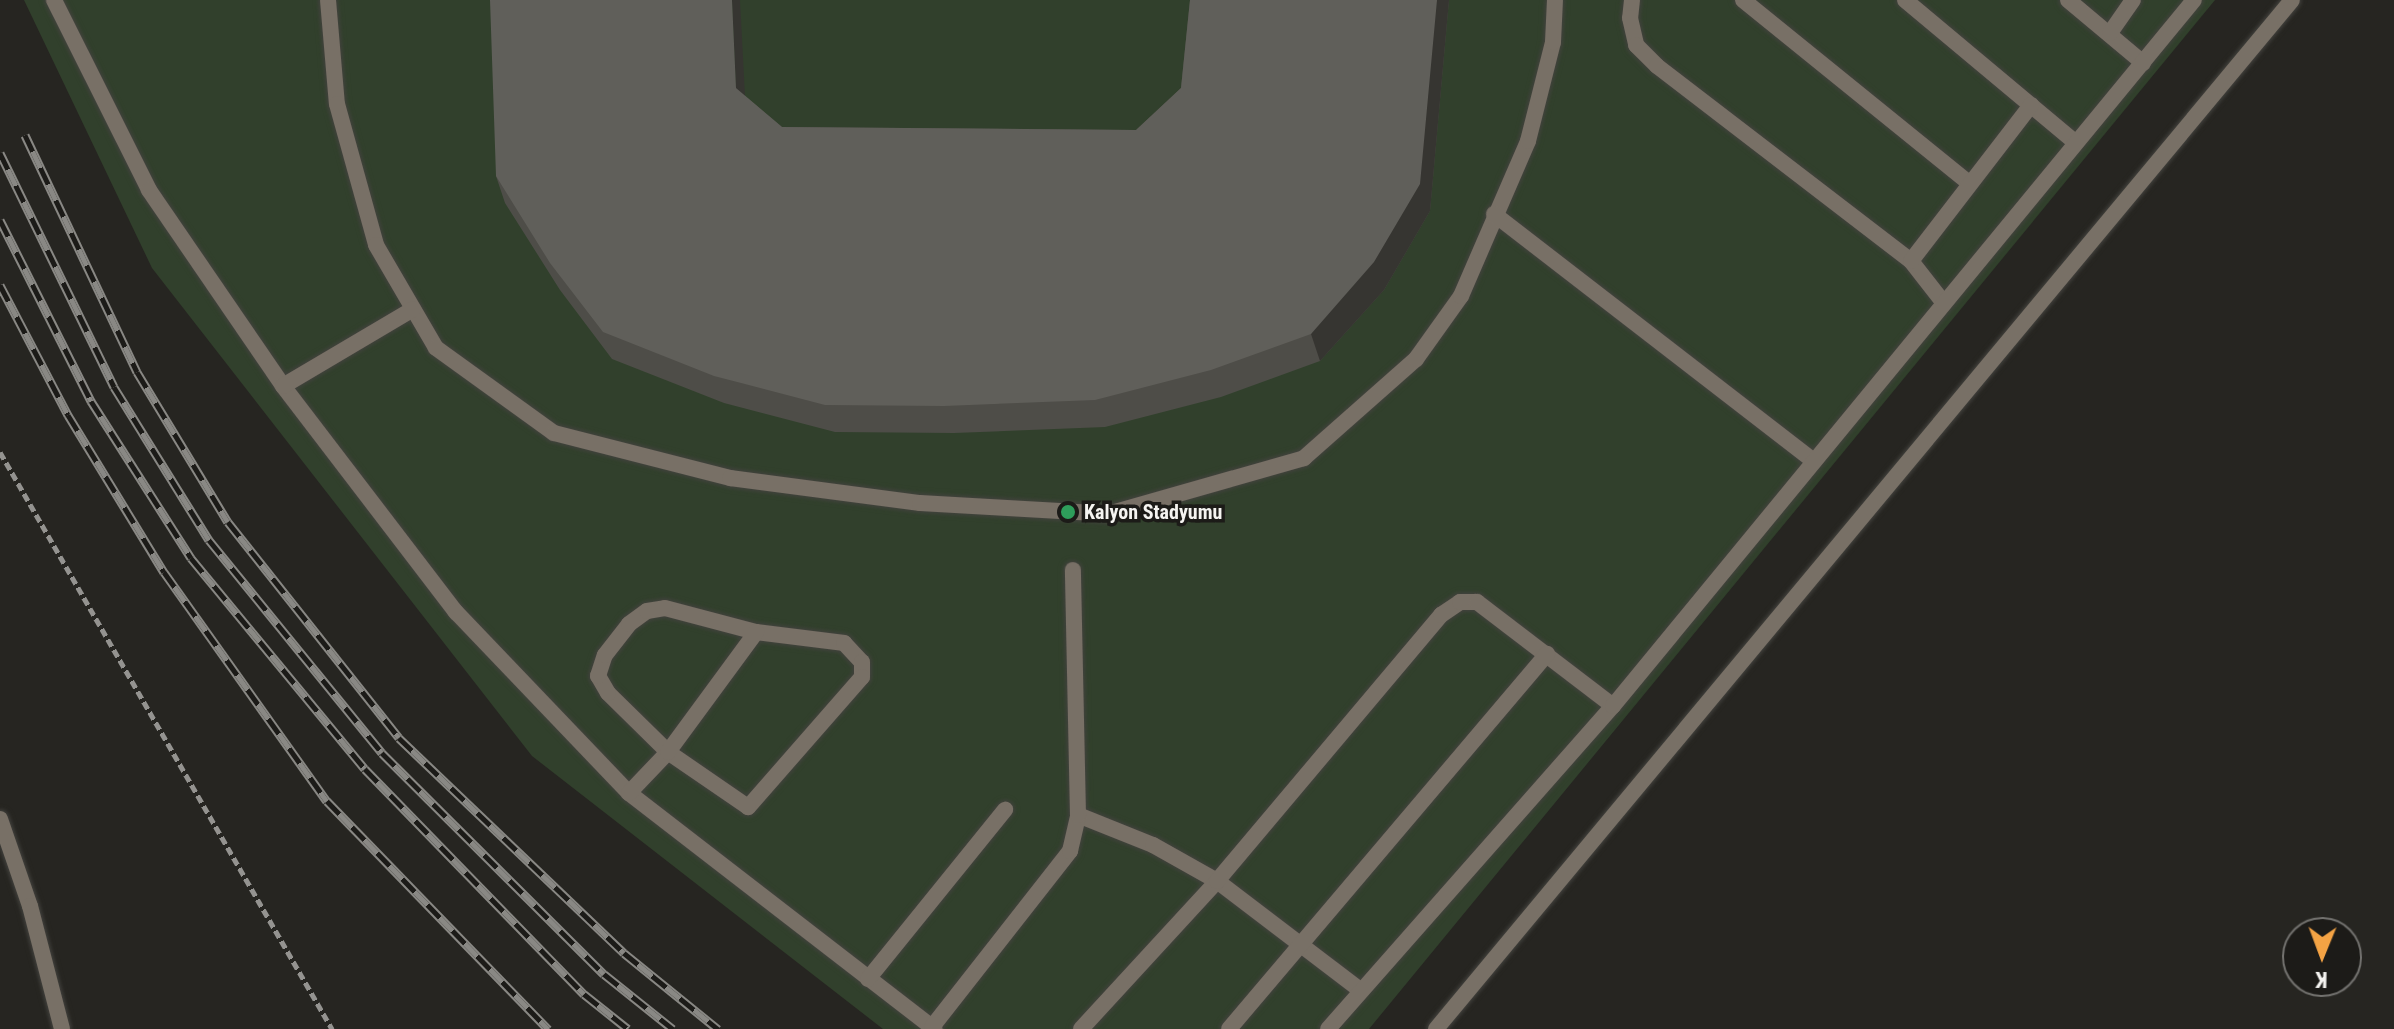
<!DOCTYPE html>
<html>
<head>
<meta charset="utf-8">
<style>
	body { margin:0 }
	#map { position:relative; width:2394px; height:1029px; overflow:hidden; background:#262521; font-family:"Roboto Condensed",sans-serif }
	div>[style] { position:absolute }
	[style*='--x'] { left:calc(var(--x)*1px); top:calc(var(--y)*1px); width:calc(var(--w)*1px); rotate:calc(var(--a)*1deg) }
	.green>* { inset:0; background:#31402c }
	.path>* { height:5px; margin-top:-2.5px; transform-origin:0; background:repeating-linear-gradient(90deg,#949390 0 8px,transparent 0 12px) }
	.roads { filter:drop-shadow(0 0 2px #43423e) drop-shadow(0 0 2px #43423e) }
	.service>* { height:16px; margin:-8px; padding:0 8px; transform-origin:8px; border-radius:8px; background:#787066 }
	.minor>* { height:16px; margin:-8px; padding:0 8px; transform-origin:8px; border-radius:8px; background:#787066 }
	.rail>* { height:9px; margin-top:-4.5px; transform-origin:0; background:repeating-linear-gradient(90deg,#1c1b18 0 18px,#898884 0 36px); box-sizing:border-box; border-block:2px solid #898884 }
	.wall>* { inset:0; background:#4e4d48 }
	.shaded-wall>* { inset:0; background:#363531 }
	.building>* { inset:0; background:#605f5a }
	.dots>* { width:22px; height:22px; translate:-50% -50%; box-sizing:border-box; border:4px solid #1c1b18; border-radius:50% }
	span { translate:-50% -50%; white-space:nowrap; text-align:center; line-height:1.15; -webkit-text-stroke:7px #1c1b18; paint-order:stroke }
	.poi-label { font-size:20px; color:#f5f4f1; font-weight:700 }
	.left { translate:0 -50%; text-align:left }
	.north { position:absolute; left:2282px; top:917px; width:80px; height:80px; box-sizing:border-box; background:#1c1b18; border:2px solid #73726f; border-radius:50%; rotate:181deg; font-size:22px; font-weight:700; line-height:32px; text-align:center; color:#f5f4f1 }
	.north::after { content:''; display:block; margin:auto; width:28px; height:36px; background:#f4a344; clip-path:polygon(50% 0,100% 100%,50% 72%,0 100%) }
</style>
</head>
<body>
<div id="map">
	<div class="green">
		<div style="clip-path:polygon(24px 0,2215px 0,1369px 1029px,883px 1029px,532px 756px,152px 268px)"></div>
	</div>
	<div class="path">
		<div style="--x:0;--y:452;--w:666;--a:60.08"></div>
	</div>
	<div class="roads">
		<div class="service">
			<div style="--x:54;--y:0;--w:212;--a:63.4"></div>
			<div style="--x:149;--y:190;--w:237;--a:55.6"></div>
			<div style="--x:283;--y:386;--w:285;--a:52.6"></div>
			<div style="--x:456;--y:612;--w:250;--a:46.3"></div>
			<div style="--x:629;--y:793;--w:386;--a:37.7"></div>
			<div style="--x:328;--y:0;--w:104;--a:85.1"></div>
			<div style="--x:337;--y:104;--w:146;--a:74.5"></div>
			<div style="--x:376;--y:245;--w:119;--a:59.8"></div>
			<div style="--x:436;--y:348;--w:145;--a:35.8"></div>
			<div style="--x:554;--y:433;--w:182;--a:14.3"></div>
			<div style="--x:730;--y:478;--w:192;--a:7.5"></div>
			<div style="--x:920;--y:503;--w:188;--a:3.3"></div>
			<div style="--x:1108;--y:514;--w:204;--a:-15.9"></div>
			<div style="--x:1304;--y:458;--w:149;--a:-41.5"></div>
			<div style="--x:1416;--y:359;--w:77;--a:-54.5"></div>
			<div style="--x:1461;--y:296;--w:169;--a:-66.6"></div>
			<div style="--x:1528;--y:141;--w:102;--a:-75.8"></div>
			<div style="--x:1553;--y:42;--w:42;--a:-87.3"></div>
			<div style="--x:1632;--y:0;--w:18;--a:96"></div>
			<div style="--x:1630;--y:18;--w:28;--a:77"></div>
			<div style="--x:1636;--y:45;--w:30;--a:45"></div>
			<div style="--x:1657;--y:66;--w:320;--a:37.5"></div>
			<div style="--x:1911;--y:261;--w:52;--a:52"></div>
			<div style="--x:1743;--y:0;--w:291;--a:39"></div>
			<div style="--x:1905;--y:0;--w:222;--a:39.9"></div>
			<div style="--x:2068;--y:0;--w:98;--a:40"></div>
			<div style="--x:2110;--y:33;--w:40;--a:-55.1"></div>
			<div style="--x:1494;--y:214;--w:404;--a:37.7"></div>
			<div style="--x:1911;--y:261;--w:197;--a:-52.4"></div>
			<div style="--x:283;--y:386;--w:151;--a:-30.6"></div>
			<div style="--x:665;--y:608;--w:94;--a:14.8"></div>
			<div style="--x:756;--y:632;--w:89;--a:7.1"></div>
			<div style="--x:844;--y:643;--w:26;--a:47"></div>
			<div style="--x:862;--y:662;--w:15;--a:90"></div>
			<div style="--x:862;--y:677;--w:173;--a:131.2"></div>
			<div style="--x:748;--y:807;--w:97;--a:-145.5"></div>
			<div style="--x:668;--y:752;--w:84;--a:-135.5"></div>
			<div style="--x:608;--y:693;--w:20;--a:-120"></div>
			<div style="--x:598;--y:676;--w:22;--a:-72"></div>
			<div style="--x:605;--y:655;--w:39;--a:-52"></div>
			<div style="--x:629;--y:624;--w:22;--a:-36"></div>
			<div style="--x:647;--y:611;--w:18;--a:-9"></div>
			<div style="--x:629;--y:793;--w:57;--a:-46.4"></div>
			<div style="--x:668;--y:752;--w:149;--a:-53.7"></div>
			<div style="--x:1078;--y:815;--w:81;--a:21.8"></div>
			<div style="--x:1153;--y:845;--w:73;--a:29.4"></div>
			<div style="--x:1217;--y:881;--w:180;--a:37.3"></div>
			<div style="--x:868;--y:979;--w:218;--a:-51"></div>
			<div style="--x:932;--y:1027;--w:224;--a:-51.9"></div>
			<div style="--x:1070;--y:851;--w:37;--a:-77"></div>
			<div style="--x:1078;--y:815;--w:245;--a:-91.2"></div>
			<div style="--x:1081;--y:1029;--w:201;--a:-47.4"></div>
			<div style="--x:1217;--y:881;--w:348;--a:-49.9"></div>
			<div style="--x:1441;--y:615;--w:23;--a:-34"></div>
			<div style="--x:1460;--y:602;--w:17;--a:0"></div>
			<div style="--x:1477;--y:602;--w:171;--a:37.4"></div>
			<div style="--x:1229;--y:1029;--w:492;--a:-49.7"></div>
			<div style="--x:1328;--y:1029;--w:431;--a:-48.6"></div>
			<div style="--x:1613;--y:706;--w:914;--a:-50.55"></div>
		</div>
		<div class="minor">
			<div style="--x:0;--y:819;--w:92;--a:71"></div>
			<div style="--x:30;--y:906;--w:127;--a:75.4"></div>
			<div style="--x:1436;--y:1029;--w:1338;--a:-50.24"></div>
		</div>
	</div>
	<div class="rail">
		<div style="--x:25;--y:135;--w:262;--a:64.7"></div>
		<div style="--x:137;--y:372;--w:175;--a:58.8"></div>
		<div style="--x:228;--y:522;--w:275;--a:51.6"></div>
		<div style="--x:399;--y:738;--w:311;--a:43.7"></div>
		<div style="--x:624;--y:953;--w:121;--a:39"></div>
		<div style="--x:0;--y:153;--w:260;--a:64"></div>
		<div style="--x:114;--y:387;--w:180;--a:58.2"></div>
		<div style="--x:209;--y:540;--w:274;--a:50.9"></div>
		<div style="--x:382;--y:753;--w:313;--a:44.9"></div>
		<div style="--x:604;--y:974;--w:88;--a:38.6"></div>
		<div style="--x:0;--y:220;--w:203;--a:63.3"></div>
		<div style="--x:91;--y:401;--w:186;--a:57.5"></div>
		<div style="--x:191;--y:558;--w:273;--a:50.5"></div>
		<div style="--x:365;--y:769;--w:314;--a:45.8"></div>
		<div style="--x:584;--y:994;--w:56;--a:38.5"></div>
		<div style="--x:0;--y:285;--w:147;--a:62.4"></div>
		<div style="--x:68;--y:415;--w:184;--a:58.6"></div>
		<div style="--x:164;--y:572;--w:281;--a:54.6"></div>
		<div style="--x:327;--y:801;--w:318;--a:45.9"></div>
	</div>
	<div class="wall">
		<div style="clip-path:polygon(1190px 0,1449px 0,1430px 211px,1384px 290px,1320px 361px,1221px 397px,1105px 427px,954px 433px,835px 432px,724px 403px,612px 359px,560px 290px,505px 203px,496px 176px,745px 96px,782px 127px,1136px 130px,1181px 88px)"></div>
	</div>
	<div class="shaded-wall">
		<div style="clip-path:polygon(732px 0,740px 0,746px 115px,736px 88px)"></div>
		<div style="clip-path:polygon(1437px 0,1449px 0,1430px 211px,1384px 290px,1320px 361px,1311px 334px)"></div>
	</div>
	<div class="building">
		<div style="clip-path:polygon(490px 0,732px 0,736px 88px,782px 127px,1136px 130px,1181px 88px,1190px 0,1437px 0,1420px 184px,1374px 262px,1311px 334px,1211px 370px,1095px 400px,944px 406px,825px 405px,714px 376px,603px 332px,550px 263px,496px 176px)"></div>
	</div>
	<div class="dots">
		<div style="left:1068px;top:512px;background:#2e9e5b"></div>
	</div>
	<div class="poi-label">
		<span class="left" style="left:1084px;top:512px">Kalyon Stadyumu</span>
	</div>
	<div class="north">K</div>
</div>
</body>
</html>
